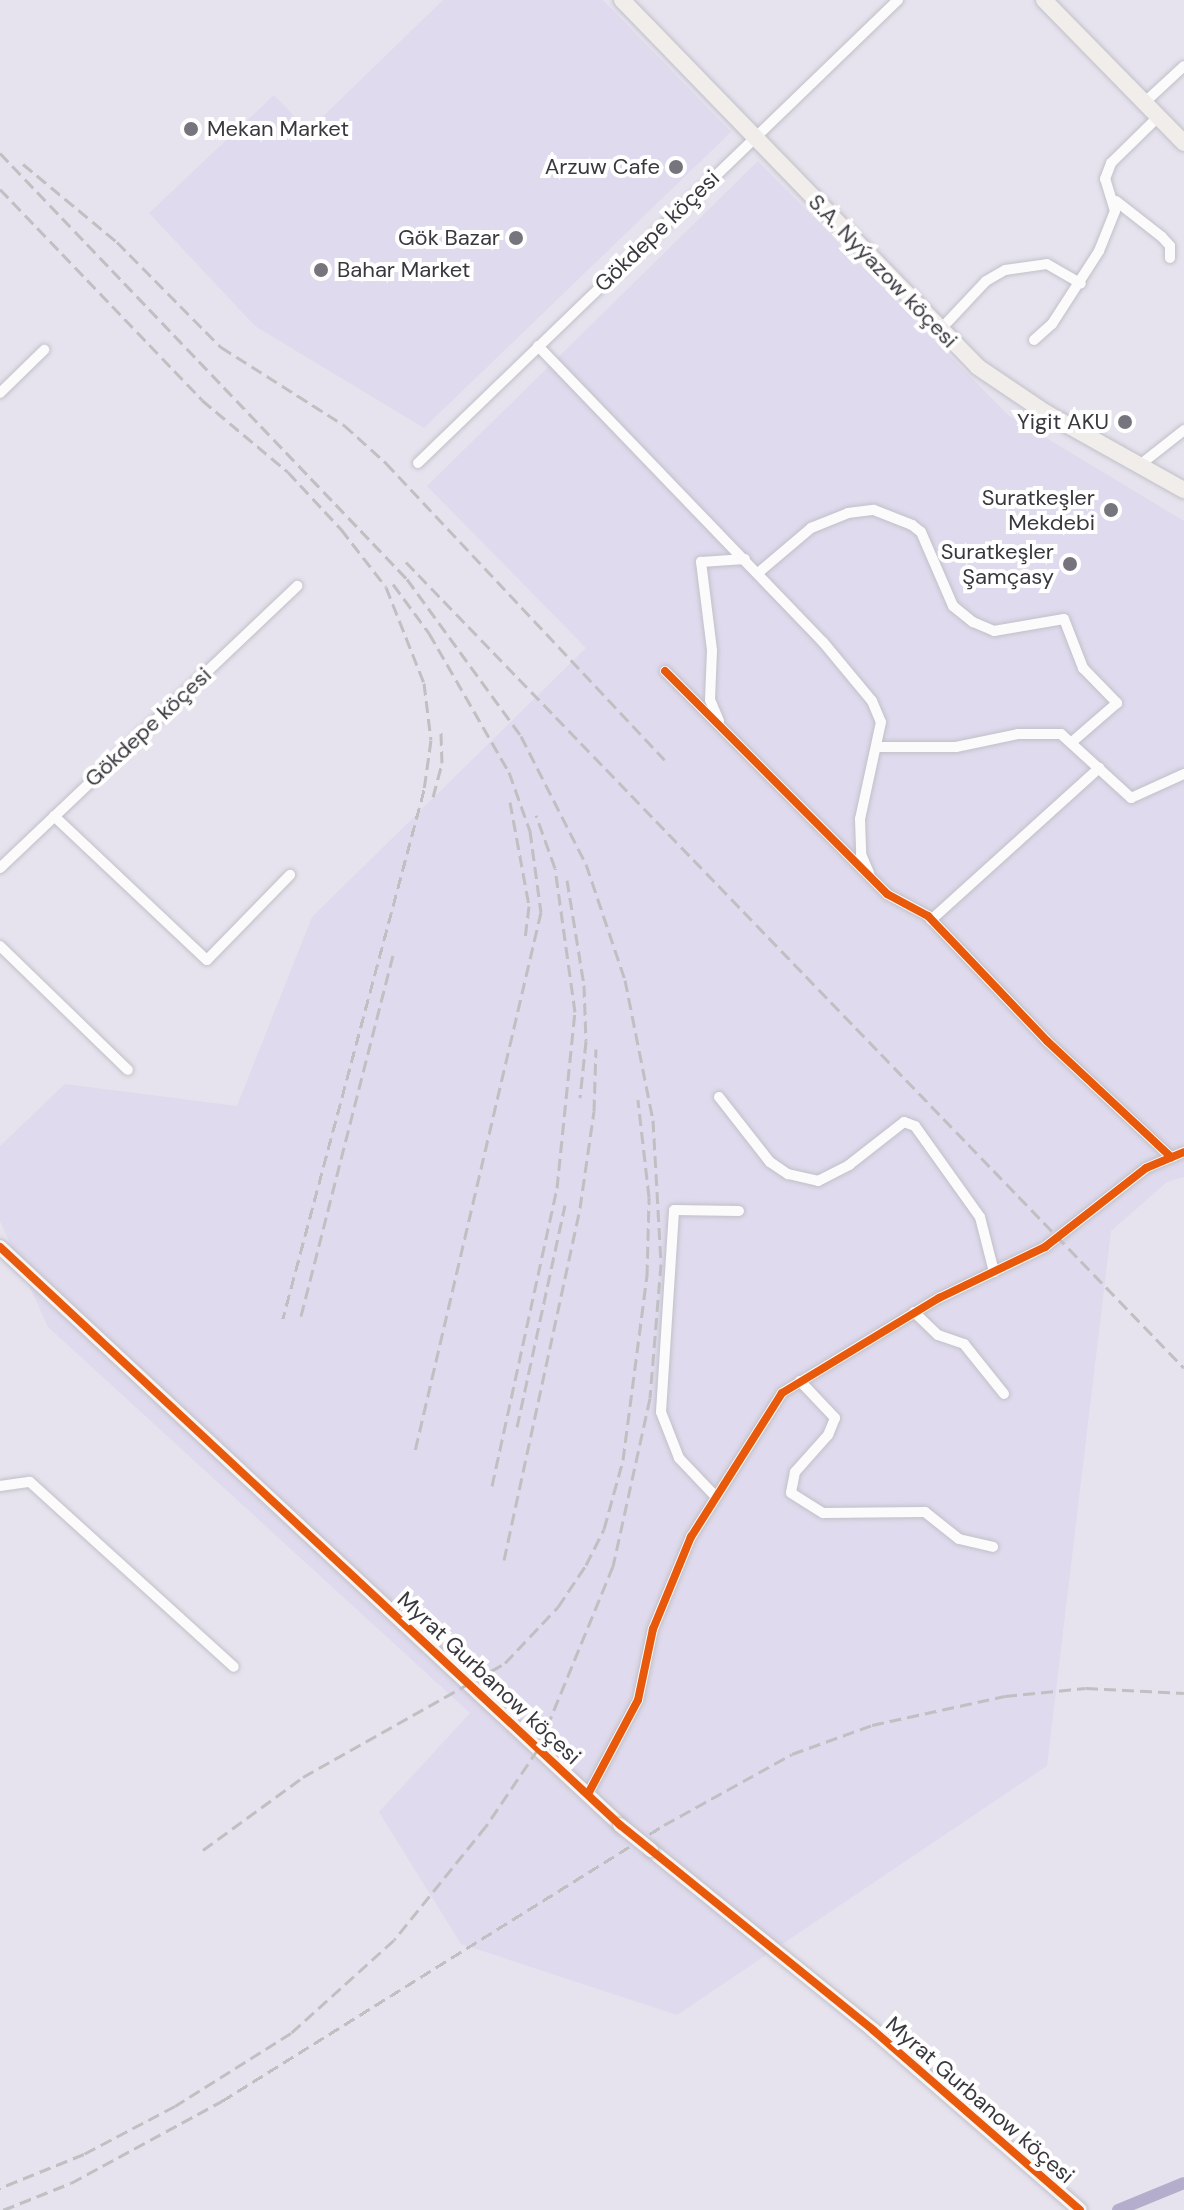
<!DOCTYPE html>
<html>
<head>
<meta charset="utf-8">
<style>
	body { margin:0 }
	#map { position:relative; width:1184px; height:2210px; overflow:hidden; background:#e6e3ee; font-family:"DM Sans",sans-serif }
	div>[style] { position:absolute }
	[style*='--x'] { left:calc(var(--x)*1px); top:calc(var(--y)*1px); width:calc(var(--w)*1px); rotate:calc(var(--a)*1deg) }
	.built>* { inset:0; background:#dfdaed }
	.canal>* { height:12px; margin:-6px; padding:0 6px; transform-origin:6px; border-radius:6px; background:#b4adcc }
	.roads { filter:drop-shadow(0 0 2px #c1c0c8) drop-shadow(0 0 2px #c1c0c8) }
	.street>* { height:10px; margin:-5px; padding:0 5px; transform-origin:5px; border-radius:5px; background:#fbfbfc }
	.secondary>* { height:14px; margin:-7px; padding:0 7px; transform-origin:7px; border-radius:7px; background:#f6f4f3 }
	.primary>* { height:16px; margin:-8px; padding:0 8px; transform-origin:8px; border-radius:8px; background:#f1edea }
	.rail>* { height:3px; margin-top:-1.5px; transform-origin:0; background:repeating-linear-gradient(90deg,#c0bfc2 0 12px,transparent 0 18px) }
	.bridges { filter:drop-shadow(0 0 2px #c1c0c8) drop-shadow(0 0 2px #c1c0c8) }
	.secondary-bridge>* { height:14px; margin:-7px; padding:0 7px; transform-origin:7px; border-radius:7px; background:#f6f4f3 }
	.cycleway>* { height:8px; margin:-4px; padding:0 4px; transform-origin:4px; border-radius:4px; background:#e8590c }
	.dots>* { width:22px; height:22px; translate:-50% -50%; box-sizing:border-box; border:4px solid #fff; border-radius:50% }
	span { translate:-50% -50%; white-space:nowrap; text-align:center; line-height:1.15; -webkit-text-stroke:8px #fff; paint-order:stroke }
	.poi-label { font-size:22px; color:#39383f }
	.left { translate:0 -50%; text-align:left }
	.right { translate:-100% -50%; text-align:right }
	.street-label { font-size:22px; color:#39383f }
</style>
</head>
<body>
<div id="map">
	<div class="built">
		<div style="clip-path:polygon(443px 0,603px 0,731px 132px,424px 428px,255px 326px,149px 213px,274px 95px,308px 131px)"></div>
		<div style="clip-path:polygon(758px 161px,1008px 415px,1184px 521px,1184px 1177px,1167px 1182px,1111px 1231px,1047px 1766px,677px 2015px,461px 1944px,379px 1812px,470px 1713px,48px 1327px,0 1221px,0 1146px,65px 1084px,237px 1106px,312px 917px,586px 648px,427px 486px)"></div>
	</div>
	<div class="canal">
		<div style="--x:1118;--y:2210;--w:71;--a:-22.2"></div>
	</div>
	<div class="roads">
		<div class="street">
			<div style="--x:1144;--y:103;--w:54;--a:-42.8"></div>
			<div style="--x:1116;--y:201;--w:58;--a:38"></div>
			<div style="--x:1162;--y:237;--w:12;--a:48"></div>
			<div style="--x:1170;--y:246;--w:12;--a:90"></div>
			<div style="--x:940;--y:330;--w:67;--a:-46.8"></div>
			<div style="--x:986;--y:281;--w:22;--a:-30"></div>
			<div style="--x:1005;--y:270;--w:42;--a:-8.1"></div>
			<div style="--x:1047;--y:264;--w:39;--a:30"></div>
			<div style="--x:1034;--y:340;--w:24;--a:-42"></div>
			<div style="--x:1052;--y:324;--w:87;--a:-57.2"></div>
			<div style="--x:1099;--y:251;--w:43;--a:-68.2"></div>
			<div style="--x:1115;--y:211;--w:34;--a:-107"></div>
			<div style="--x:1105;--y:179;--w:17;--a:-69"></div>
			<div style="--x:1111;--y:163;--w:66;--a:-44.4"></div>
			<div style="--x:538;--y:346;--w:411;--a:46.1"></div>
			<div style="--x:823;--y:642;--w:77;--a:50.3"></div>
			<div style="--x:872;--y:701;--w:23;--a:67"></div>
			<div style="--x:881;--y:722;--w:99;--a:102.2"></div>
			<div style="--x:860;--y:819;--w:35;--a:88"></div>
			<div style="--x:861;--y:854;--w:21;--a:67"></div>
			<div style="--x:0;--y:393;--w:62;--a:-44.3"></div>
			<div style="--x:418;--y:463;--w:667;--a:-43.97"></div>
			<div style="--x:1141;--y:464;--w:55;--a:-38.3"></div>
			<div style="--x:758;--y:573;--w:70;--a:-40.3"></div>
			<div style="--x:811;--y:528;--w:40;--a:-22"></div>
			<div style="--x:848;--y:513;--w:26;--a:-7"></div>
			<div style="--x:874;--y:510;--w:41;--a:21.5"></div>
			<div style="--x:912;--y:525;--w:11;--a:38"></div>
			<div style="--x:921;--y:532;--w:81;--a:66.6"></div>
			<div style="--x:953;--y:606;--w:26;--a:39"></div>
			<div style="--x:973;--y:622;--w:23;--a:23"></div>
			<div style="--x:994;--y:631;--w:71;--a:-9.7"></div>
			<div style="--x:1064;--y:619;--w:53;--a:68.8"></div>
			<div style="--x:1083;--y:668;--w:49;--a:45.8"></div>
			<div style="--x:1117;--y:703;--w:60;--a:139.1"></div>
			<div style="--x:665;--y:671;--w:315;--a:45.1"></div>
			<div style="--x:887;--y:894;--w:47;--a:28.2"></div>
			<div style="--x:928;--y:916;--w:173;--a:46.4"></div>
			<div style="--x:1047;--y:1041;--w:170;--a:43.1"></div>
			<div style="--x:719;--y:721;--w:23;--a:-113"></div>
			<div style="--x:710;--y:700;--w:50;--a:-87.7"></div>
			<div style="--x:712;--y:650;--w:89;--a:-97.1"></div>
			<div style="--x:701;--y:562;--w:44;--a:-3.9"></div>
			<div style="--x:876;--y:747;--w:80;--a:0"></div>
			<div style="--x:956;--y:747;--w:63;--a:-11.8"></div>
			<div style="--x:1018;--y:734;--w:43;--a:0"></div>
			<div style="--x:1061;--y:734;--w:95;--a:42.4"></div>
			<div style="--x:1131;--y:798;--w:58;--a:-24.4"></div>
			<div style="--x:54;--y:816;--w:210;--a:43.3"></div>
			<div style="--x:207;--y:960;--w:119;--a:-45.7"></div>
			<div style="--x:0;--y:868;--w:410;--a:-43.5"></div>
			<div style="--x:931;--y:920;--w:227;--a:-42.1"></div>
			<div style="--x:0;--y:946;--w:178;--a:44.1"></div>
			<div style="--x:719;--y:1097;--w:83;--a:51.9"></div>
			<div style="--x:770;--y:1162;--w:22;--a:34"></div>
			<div style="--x:788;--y:1174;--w:31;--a:13"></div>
			<div style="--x:818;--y:1181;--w:35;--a:-27"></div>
			<div style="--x:849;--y:1165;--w:70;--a:-38"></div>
			<div style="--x:904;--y:1122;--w:12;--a:20"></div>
			<div style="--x:915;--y:1126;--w:112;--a:54.5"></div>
			<div style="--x:980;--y:1217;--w:57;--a:75.7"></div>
			<div style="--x:914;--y:1312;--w:33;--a:44"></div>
			<div style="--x:938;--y:1335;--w:28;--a:19"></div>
			<div style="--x:964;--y:1344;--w:64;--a:51.3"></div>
			<div style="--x:800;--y:1381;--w:51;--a:46.6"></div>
			<div style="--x:835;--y:1418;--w:18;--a:112"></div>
			<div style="--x:828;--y:1435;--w:50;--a:131.7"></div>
			<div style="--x:795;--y:1472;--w:21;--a:101"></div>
			<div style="--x:791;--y:1493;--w:38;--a:32"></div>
			<div style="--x:823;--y:1513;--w:102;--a:-0.6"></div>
			<div style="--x:925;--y:1512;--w:43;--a:38.5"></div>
			<div style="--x:959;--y:1539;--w:35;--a:13"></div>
			<div style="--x:0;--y:1486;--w:30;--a:-8"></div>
			<div style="--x:30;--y:1482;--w:275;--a:42.2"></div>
			<div style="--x:716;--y:1497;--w:54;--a:-133.5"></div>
			<div style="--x:679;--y:1458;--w:49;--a:-111.4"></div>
			<div style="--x:661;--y:1412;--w:202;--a:-86.3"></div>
			<div style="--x:674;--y:1210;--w:65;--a:0.9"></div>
			<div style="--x:588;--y:1794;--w:106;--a:-62"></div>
			<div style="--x:638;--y:1700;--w:73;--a:-78.1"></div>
			<div style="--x:653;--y:1629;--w:100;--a:-67.6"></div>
			<div style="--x:691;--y:1537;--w:170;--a:-57.7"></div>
			<div style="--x:782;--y:1393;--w:184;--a:-31.2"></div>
			<div style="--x:939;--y:1298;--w:118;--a:-25.7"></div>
			<div style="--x:1045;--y:1247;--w:128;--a:-38"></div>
			<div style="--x:1146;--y:1168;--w:41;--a:-22.8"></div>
		</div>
		<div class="secondary">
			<div style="--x:0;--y:1247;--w:848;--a:42.99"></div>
			<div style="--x:651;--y:1850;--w:286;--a:39"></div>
			<div style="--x:873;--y:2030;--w:274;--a:41"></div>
		</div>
		<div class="primary">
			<div style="--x:622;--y:0;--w:511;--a:45.87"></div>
			<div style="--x:978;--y:367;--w:82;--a:34.1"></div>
			<div style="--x:1046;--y:413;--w:158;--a:29.2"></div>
			<div style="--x:1044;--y:0;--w:200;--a:45.6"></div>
		</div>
	</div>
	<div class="rail">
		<div style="--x:0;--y:153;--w:589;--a:46.31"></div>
		<div style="--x:407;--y:579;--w:194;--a:54"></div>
		<div style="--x:521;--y:736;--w:144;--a:63.1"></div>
		<div style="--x:586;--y:864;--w:122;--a:71.4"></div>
		<div style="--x:625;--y:980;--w:143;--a:78.7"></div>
		<div style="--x:653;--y:1120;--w:144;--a:86.8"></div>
		<div style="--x:661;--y:1264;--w:134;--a:94.7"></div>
		<div style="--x:650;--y:1398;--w:172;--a:102.4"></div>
		<div style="--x:613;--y:1566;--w:198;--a:112.3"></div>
		<div style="--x:538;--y:1749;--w:93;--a:124"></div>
		<div style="--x:486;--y:1826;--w:146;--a:128.9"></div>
		<div style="--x:394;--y:1940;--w:139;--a:137.9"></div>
		<div style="--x:291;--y:2033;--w:137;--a:147.8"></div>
		<div style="--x:175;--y:2106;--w:103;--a:152.2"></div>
		<div style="--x:84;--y:2154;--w:91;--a:158"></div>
		<div style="--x:23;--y:164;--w:122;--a:39.7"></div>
		<div style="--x:117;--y:242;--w:148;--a:45.3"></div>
		<div style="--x:221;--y:347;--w:146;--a:32.4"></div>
		<div style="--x:344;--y:425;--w:57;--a:42.1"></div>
		<div style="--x:386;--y:463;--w:407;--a:46.8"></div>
		<div style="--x:0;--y:189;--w:292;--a:46.2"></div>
		<div style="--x:202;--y:400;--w:112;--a:39.9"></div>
		<div style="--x:288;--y:472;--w:78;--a:47.1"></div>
		<div style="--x:341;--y:529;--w:73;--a:52.2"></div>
		<div style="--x:386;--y:587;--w:103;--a:68.4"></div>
		<div style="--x:424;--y:683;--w:57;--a:83"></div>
		<div style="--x:431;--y:740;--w:50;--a:98"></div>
		<div style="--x:424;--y:790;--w:547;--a:104.95"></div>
		<div style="--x:406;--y:562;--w:1120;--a:46.01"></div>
		<div style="--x:393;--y:584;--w:61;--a:53.7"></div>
		<div style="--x:429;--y:633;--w:160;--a:60.1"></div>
		<div style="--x:509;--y:772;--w:63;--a:70.4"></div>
		<div style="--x:530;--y:831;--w:82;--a:82.3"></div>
		<div style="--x:541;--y:912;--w:558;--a:103.16"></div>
		<div style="--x:433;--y:797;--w:35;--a:-75"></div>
		<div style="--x:442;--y:763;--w:33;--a:-92"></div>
		<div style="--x:510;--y:802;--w:106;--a:79.6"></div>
		<div style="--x:529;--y:906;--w:34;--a:97"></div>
		<div style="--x:567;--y:880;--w:106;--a:80.8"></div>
		<div style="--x:584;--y:985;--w:56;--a:88"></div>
		<div style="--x:586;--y:1041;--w:57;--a:96"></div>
		<div style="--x:301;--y:1316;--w:376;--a:-75.7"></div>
		<div style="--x:517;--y:1427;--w:227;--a:-77.8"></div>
		<div style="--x:492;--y:1486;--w:305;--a:-77.7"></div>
		<div style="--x:557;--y:1188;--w:177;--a:-84.2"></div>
		<div style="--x:575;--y:1012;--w:145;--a:-97.9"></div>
		<div style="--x:555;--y:868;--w:56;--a:-109.7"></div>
		<div style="--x:504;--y:1560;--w:360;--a:-77.8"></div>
		<div style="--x:580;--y:1208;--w:98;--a:-81.8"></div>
		<div style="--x:594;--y:1111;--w:62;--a:-88.2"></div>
		<div style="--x:203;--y:1850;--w:124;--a:-36.1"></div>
		<div style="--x:303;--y:1777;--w:232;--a:-29.4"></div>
		<div style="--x:505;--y:1663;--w:77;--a:-46.6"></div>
		<div style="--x:558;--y:1607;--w:50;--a:-56.3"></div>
		<div style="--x:586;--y:1565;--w:40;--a:-63.4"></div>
		<div style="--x:604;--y:1529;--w:72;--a:-74.6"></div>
		<div style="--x:623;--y:1460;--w:186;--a:-82.6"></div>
		<div style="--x:647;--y:1276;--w:79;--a:-88.5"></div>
		<div style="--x:649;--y:1197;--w:98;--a:-96.5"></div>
		<div style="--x:3;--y:2210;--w:73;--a:-21.7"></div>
		<div style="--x:71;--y:2183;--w:172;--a:-28.5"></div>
		<div style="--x:222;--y:2101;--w:521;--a:-31.98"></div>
		<div style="--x:664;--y:1825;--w:146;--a:-29"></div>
		<div style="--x:792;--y:1754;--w:85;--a:-19.9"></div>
		<div style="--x:872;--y:1725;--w:136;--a:-12.3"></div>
		<div style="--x:1005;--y:1696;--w:81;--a:-5.6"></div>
		<div style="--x:1086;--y:1688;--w:98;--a:2.9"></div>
	</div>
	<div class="bridges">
		<div class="secondary-bridge">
			<div style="--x:620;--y:1825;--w:40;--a:39"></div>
		</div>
	</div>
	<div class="cycleway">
		<div style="--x:665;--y:671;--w:315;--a:45.1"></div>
		<div style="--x:887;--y:894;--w:47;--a:28.2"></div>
		<div style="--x:928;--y:916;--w:173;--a:46.4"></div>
		<div style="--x:1047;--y:1041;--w:170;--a:43.1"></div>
		<div style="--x:0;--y:1247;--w:848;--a:42.99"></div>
		<div style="--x:620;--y:1825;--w:326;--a:39"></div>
		<div style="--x:873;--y:2030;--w:274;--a:41"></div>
		<div style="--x:588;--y:1794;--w:106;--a:-62"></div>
		<div style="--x:638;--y:1700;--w:73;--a:-78.1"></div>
		<div style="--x:653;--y:1629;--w:100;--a:-67.6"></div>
		<div style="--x:691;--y:1537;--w:170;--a:-57.7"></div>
		<div style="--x:782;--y:1393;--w:184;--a:-31.2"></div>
		<div style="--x:939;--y:1298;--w:118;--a:-25.7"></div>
		<div style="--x:1045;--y:1247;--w:128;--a:-38"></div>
		<div style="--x:1146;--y:1168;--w:41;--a:-22.8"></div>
	</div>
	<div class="dots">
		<div style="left:191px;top:129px;background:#76747c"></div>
		<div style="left:676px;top:167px;background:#76747c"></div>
		<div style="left:516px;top:238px;background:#76747c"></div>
		<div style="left:321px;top:270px;background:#76747c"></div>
		<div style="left:1125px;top:422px;background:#76747c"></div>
		<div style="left:1111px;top:510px;background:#76747c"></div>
		<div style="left:1070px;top:564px;background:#76747c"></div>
	</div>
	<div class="poi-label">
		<span class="left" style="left:207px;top:129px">Mekan Market</span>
		<span class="right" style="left:660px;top:167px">Arzuw Cafe</span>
		<span class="right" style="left:500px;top:238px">Gök Bazar</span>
		<span class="left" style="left:337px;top:270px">Bahar Market</span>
		<span class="right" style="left:1109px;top:422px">Yigit AKU</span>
		<span class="right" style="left:1095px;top:510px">Suratkeşler<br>Mekdebi</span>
		<span class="right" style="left:1054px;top:564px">Suratkeşler<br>Şamçasy</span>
	</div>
	<div class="street-label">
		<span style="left:657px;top:231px;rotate:-44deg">Gökdepe köçesi</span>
		<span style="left:883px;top:271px;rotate:46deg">S.A. Nyýazow köçesi</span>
		<span style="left:148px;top:727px;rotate:-43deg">Gökdepe köçesi</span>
		<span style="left:489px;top:1678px;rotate:43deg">Myrat Gurbanow köçesi</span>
		<span style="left:980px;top:2100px;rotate:41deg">Myrat Gurbanow köçesi</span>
	</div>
</div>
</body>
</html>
